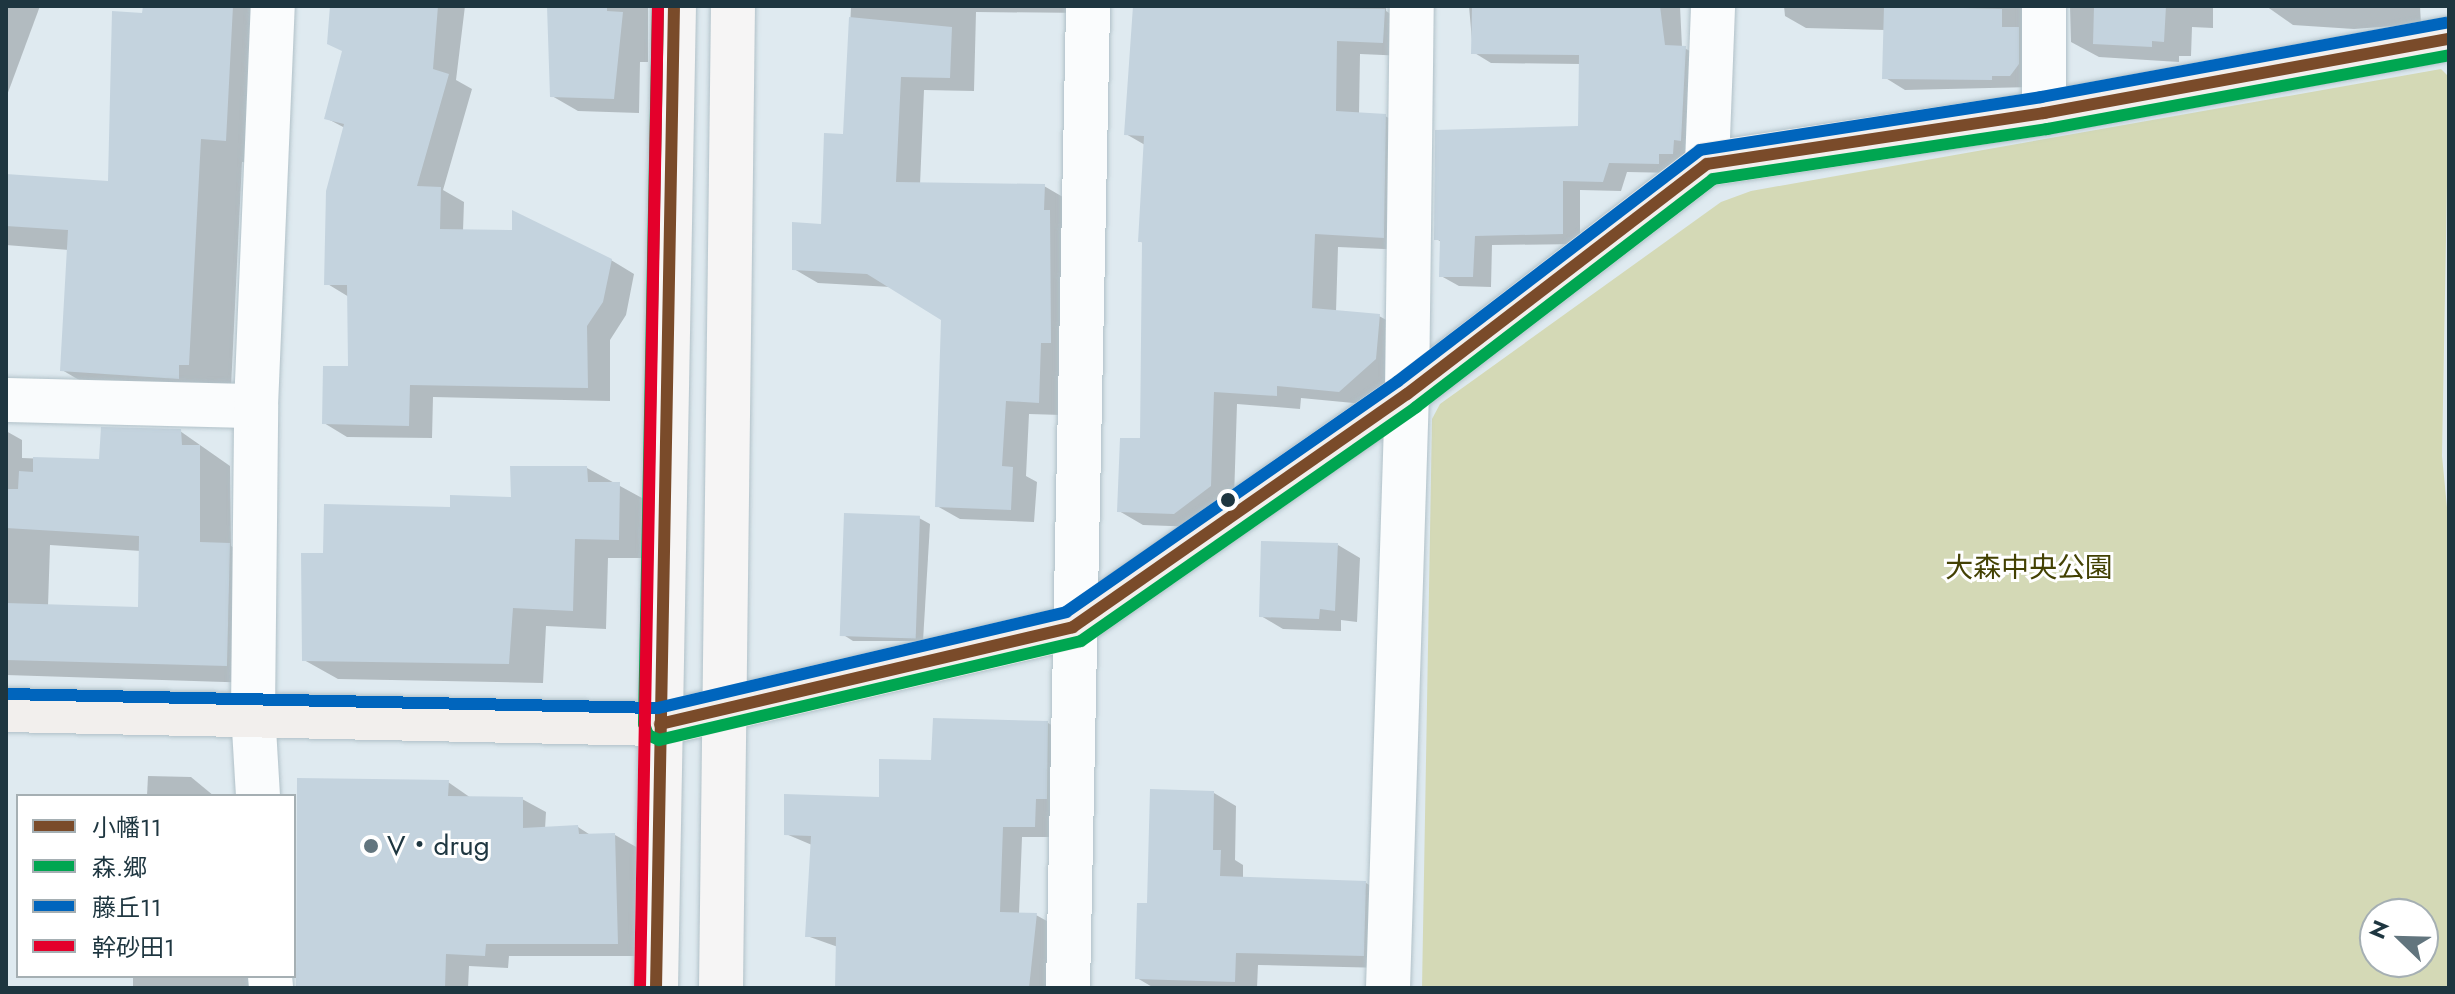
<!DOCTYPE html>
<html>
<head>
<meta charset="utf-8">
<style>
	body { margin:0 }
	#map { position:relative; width:2455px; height:994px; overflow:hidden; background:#dfeaf0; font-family:Jost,"Noto Sans JP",sans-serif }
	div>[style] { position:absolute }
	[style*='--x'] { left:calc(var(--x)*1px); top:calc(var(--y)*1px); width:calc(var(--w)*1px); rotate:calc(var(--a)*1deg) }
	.green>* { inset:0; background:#d4d9b6 }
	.shadow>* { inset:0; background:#0003 }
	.building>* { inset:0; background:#c4d3de; transform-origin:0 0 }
	.roads { filter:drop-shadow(0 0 2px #b1c1c8) drop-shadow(0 0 2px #b1c1c8) }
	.street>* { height:44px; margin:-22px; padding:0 22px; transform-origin:22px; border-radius:22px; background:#fafcfd }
	.secondary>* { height:44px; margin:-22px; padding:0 22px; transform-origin:22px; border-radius:22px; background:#f6f5f5 }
	.primary>* { height:44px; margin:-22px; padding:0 22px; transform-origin:22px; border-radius:22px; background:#f2efed }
	.bus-1>* { height:12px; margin:-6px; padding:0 6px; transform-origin:6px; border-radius:6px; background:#7a4b2a }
	.bus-2>* { height:12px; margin:-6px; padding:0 6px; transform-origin:6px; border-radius:6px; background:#00a651 }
	.bus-3>* { height:12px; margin:-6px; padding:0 6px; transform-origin:6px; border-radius:6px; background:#0065bd }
	.bus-4>* { height:12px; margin:-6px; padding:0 6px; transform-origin:6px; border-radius:6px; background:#e4002b }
	.dots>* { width:22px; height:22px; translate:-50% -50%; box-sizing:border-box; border:4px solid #fff; border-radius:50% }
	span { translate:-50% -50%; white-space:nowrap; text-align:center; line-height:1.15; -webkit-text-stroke:6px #fff; paint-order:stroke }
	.park-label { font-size:28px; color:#434103 }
	.poi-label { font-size:28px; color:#1e3640 }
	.left { translate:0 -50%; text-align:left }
	.frame { position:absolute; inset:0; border:8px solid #1e3640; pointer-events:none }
	.legend { position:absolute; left:16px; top:794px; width:280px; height:184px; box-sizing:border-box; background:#fff; border:2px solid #a5afb3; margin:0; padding:10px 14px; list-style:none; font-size:24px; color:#1e3640 }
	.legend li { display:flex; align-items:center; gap:16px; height:40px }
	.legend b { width:40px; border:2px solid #a5afb3 }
	.north { position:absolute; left:2359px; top:898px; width:80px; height:80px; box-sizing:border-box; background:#fff; border:2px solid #a5afb3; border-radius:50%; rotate:293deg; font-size:22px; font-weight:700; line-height:32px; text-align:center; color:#1e3640 }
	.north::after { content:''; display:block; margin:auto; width:28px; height:36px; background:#62757e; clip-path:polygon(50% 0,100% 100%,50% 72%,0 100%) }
</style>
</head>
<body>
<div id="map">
	<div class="green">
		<div style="clip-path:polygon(evenodd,2441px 69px,2449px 77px,2442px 456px,2449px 528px,2449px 988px,1422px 988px,1432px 419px,1440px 404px,1721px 202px,1751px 191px,2441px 69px,2375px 914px,2423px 914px,2423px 962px,2375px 962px,2375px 914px)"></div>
	</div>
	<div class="shadow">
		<div style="clip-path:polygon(6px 6px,40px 6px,6px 98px)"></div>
		<div style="clip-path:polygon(145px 6px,278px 6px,267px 163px,242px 162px,231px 388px,103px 394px,62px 370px,69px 250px,6px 245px,6px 176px,110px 184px)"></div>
		<div style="clip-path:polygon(332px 6px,465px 6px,456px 80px,472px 89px,443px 190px,464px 202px,463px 231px,611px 260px,634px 274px,626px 315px,610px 340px,610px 401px,433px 397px,432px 438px,347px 437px,324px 423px,350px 368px,349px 297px,326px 283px,345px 128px,326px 118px,344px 51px)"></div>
		<div style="clip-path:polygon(551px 6px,648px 6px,648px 62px,640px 62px,639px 113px,578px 111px,552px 96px)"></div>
		<div style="clip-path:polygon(829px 6px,1088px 6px,1088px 13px,976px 12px,974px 91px,924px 90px,920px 185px,1044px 186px,1068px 200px,1062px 415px,1029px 414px,1026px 476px,1037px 482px,1034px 522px,960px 519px,937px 506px,943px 319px,891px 287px,818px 283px,794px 269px,823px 226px,845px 136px,851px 7px)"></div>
		<div style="clip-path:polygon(1134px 6px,1386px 6px,1386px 11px,1408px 25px,1406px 56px,1360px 54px,1359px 114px,1385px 116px,1409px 129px,1407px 250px,1338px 247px,1336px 312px,1379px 316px,1403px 329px,1399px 372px,1364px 404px,1301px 398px,1300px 409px,1237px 404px,1234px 499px,1198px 527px,1143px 525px,1119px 511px,1142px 440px,1144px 244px,1140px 241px,1145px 145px,1126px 134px)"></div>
		<div style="clip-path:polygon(1469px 6px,1680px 6px,1682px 47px,1704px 58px,1698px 150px,1676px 173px,1627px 172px,1621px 191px,1580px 190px,1580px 244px,1492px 245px,1491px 287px,1459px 286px,1441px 276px,1442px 242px,1436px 239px,1580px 128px,1581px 64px,1491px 63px,1473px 52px)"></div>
		<div style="clip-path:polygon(1784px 6px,2022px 6px,2032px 87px,1905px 90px,1884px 77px,1885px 30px,1806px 28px,1785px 16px)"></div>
		<div style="clip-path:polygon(2070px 6px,2213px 6px,2213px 28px,2192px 27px,2191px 56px,2179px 56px,2179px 62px,2099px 57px,2071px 42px)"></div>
		<div style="clip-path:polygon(2266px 6px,2420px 6px,2421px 24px,2354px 29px,2293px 25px)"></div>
		<div style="clip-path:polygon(evenodd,6px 431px,22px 440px,22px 458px,101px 461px,180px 431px,230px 466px,231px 546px,260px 563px,258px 683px,6px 675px,6px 431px,50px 545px,141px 551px,140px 609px,48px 606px,50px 545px)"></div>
		<div style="clip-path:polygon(587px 468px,653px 504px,652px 558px,608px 558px,606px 629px,546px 626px,543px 683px,338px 679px,304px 660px,325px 555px,452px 509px,513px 499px)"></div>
		<div style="clip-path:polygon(919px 518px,930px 524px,923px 641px,853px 641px,842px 634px)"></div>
		<div style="clip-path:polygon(1338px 545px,1360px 558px,1357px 622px,1341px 620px,1341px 631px,1283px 629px,1261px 616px)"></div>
		<div style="clip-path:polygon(1048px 723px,1067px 734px,1054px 837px,1022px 837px,1019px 914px,1036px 915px,1056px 926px,1048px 988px,837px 988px,838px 947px,807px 936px,812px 845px,786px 834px,881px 799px,933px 762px)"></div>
		<div style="clip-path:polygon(148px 776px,191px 777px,214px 796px,147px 796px)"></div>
		<div style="clip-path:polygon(298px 780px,448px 782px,471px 798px,522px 799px,546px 812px,545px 829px,578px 827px,592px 836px,615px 835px,638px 848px,641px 956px,509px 956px,508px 968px,469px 966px,468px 988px,297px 988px)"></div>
		<div style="clip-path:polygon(1214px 793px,1236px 806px,1235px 860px,1243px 865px,1243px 879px,1366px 883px,1388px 896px,1386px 968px,1258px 965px,1257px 988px,1154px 988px,1137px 978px,1149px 905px)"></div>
		<div style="clip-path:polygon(82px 976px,275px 976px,270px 988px,133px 988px,133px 978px)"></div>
	</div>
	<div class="building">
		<div style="clip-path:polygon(143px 6px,233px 6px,226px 141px,201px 139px,189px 365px,179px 365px,179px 379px,60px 371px,68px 230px,6px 226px,6px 174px,108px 181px,112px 11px,142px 13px)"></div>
		<div style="clip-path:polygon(330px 6px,438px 6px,433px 69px,449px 74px,417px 186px,441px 187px,440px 229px,512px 230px,512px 210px,612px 259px,603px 302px,587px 326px,588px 388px,410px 385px,409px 426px,322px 424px,323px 366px,348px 366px,347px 285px,324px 285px,326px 191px,344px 124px,324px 119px,342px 51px,327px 44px)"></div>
		<div style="clip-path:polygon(547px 6px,607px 6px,607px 11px,623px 12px,614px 99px,550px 97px)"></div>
		<div style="clip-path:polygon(1133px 6px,1385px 9px,1383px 43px,1337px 41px,1336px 111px,1386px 114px,1384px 238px,1315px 234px,1312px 308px,1380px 314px,1376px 359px,1339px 392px,1277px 386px,1277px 396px,1214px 392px,1211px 486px,1174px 514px,1117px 512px,1120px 438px,1140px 438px,1142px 242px,1138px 242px,1144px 136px,1124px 135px)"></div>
		<div style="clip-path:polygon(1472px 6px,1660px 6px,1665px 45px,1686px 46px,1681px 141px,1674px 140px,1673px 154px,1659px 154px,1659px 164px,1609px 163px,1603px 182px,1563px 181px,1563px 234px,1475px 236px,1473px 277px,1439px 277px,1440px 240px,1434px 240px,1435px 130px,1578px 126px,1579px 55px,1471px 54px)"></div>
		<div style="clip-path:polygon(1884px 6px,2002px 9px,2002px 27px,2019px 27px,2019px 64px,2010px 76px,1992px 76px,1992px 80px,1882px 79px)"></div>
		<div style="clip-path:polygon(2094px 6px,2166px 6px,2164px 42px,2152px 41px,2152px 47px,2093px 44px)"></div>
		<div style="clip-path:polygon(849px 17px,952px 27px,950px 78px,901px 77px,896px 182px,1045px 184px,1044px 210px,1050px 210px,1051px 343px,1041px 343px,1039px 403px,1006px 401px,1002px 466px,1013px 467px,1011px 510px,935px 507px,941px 320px,867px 274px,792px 270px,792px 222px,821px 224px,824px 133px,843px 134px)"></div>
		<div style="clip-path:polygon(101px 427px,181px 429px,182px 445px,200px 445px,200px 542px,230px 543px,227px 666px,6px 660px,6px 603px,138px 607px,139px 536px,6px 528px,6px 489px,18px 489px,19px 471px,33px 472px,33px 457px,99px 459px)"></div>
		<div style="clip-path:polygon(510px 466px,587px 466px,588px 482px,620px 482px,619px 540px,575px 539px,573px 611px,513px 608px,509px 664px,302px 661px,301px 553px,323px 553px,324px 504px,450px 507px,450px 495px,511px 497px)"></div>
		<div style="left:844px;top:513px;width:76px;height:123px;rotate:2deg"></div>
		<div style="clip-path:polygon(1261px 541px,1338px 543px,1335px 611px,1320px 609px,1319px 619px,1259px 617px)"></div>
		<div style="clip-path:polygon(933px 718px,1048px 721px,1047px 799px,1036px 799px,1035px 827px,1003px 827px,1000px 912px,1037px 913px,1029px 988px,835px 988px,836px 937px,805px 937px,811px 836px,784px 835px,784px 794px,879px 797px,879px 759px,931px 760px)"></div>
		<div style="clip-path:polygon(297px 778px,449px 780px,448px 796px,523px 797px,523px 828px,578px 825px,579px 834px,615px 833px,618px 944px,486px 944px,485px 956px,446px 954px,445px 988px,296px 988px)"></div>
		<div style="clip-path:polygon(1150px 789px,1214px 791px,1213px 850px,1221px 850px,1220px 876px,1366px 881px,1364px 956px,1236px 953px,1235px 982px,1135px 979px,1137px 903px,1147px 903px)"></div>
	</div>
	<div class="roads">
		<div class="street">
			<div style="--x:2044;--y:113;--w:107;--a:-90"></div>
			<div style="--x:1707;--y:164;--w:158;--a:-87.8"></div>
			<div style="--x:6;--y:400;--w:250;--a:1.4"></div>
			<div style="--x:258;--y:796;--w:83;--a:-93.4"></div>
			<div style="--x:253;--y:713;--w:307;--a:-89.4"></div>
			<div style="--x:256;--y:406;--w:400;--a:-87.6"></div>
			<div style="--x:270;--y:976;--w:12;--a:85"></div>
			<div style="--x:1068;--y:988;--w:982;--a:-88.83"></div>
			<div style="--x:1388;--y:988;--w:594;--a:-88.17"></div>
			<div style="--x:1407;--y:394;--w:388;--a:-89.3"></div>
		</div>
		<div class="secondary">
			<div style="--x:656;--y:988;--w:982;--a:-88.95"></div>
			<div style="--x:721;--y:988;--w:982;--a:-89.3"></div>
		</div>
		<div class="primary">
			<div style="--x:6;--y:710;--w:654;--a:1.23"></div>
			<div style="--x:660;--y:724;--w:424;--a:-13.2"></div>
			<div style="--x:1073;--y:627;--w:407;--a:-34.9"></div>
			<div style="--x:1407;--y:394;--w:378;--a:-37.5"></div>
			<div style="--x:1707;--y:164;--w:341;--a:-8.6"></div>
			<div style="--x:2044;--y:113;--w:412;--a:-10.4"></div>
		</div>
	</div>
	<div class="bus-1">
		<div style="--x:660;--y:724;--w:424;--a:-13.2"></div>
		<div style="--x:1073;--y:627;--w:407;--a:-34.9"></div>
		<div style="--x:1407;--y:394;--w:378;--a:-37.5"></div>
		<div style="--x:1707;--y:164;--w:341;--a:-8.6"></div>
		<div style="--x:2044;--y:113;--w:412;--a:-10.4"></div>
		<div style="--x:656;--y:988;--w:982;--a:-88.95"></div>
	</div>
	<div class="bus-2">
		<div style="--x:658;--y:6;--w:718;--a:91.12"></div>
		<div style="--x:644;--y:724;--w:12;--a:70"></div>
		<div style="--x:648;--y:735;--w:12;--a:24"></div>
		<div style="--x:659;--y:740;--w:433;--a:-13.2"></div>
		<div style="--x:1081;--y:641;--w:409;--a:-34.9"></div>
		<div style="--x:1416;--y:407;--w:374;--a:-37.5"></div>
		<div style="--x:1713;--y:179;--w:338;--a:-8.5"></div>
		<div style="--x:2047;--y:129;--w:409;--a:-10.4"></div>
	</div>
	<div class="bus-3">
		<div style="--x:6;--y:694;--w:652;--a:1.23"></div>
		<div style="--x:658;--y:708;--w:419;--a:-13.2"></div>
		<div style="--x:1066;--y:612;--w:404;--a:-34.8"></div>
		<div style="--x:1398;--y:381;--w:380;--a:-37.4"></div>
		<div style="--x:1700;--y:150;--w:345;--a:-8.8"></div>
		<div style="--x:2041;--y:97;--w:412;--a:-10.4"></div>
	</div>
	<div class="bus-4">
		<div style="--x:640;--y:988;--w:982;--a:-88.95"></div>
	</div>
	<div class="dots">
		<div style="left:1228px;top:500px;background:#1e3640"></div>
		<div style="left:371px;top:846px;background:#62757e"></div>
	</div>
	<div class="park-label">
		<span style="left:2029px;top:568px">大森中央公園</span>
	</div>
	<div class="poi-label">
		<span class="left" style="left:387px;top:846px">V・drug</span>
	</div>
	<div class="frame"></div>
	<ul class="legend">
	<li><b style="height:10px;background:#7a4b2a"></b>小幡11</li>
	<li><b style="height:10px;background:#00a651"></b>森.郷</li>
	<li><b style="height:10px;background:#0065bd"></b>藤丘11</li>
	<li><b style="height:10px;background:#e4002b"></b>幹砂田1</li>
	</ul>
	<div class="north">N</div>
</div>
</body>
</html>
